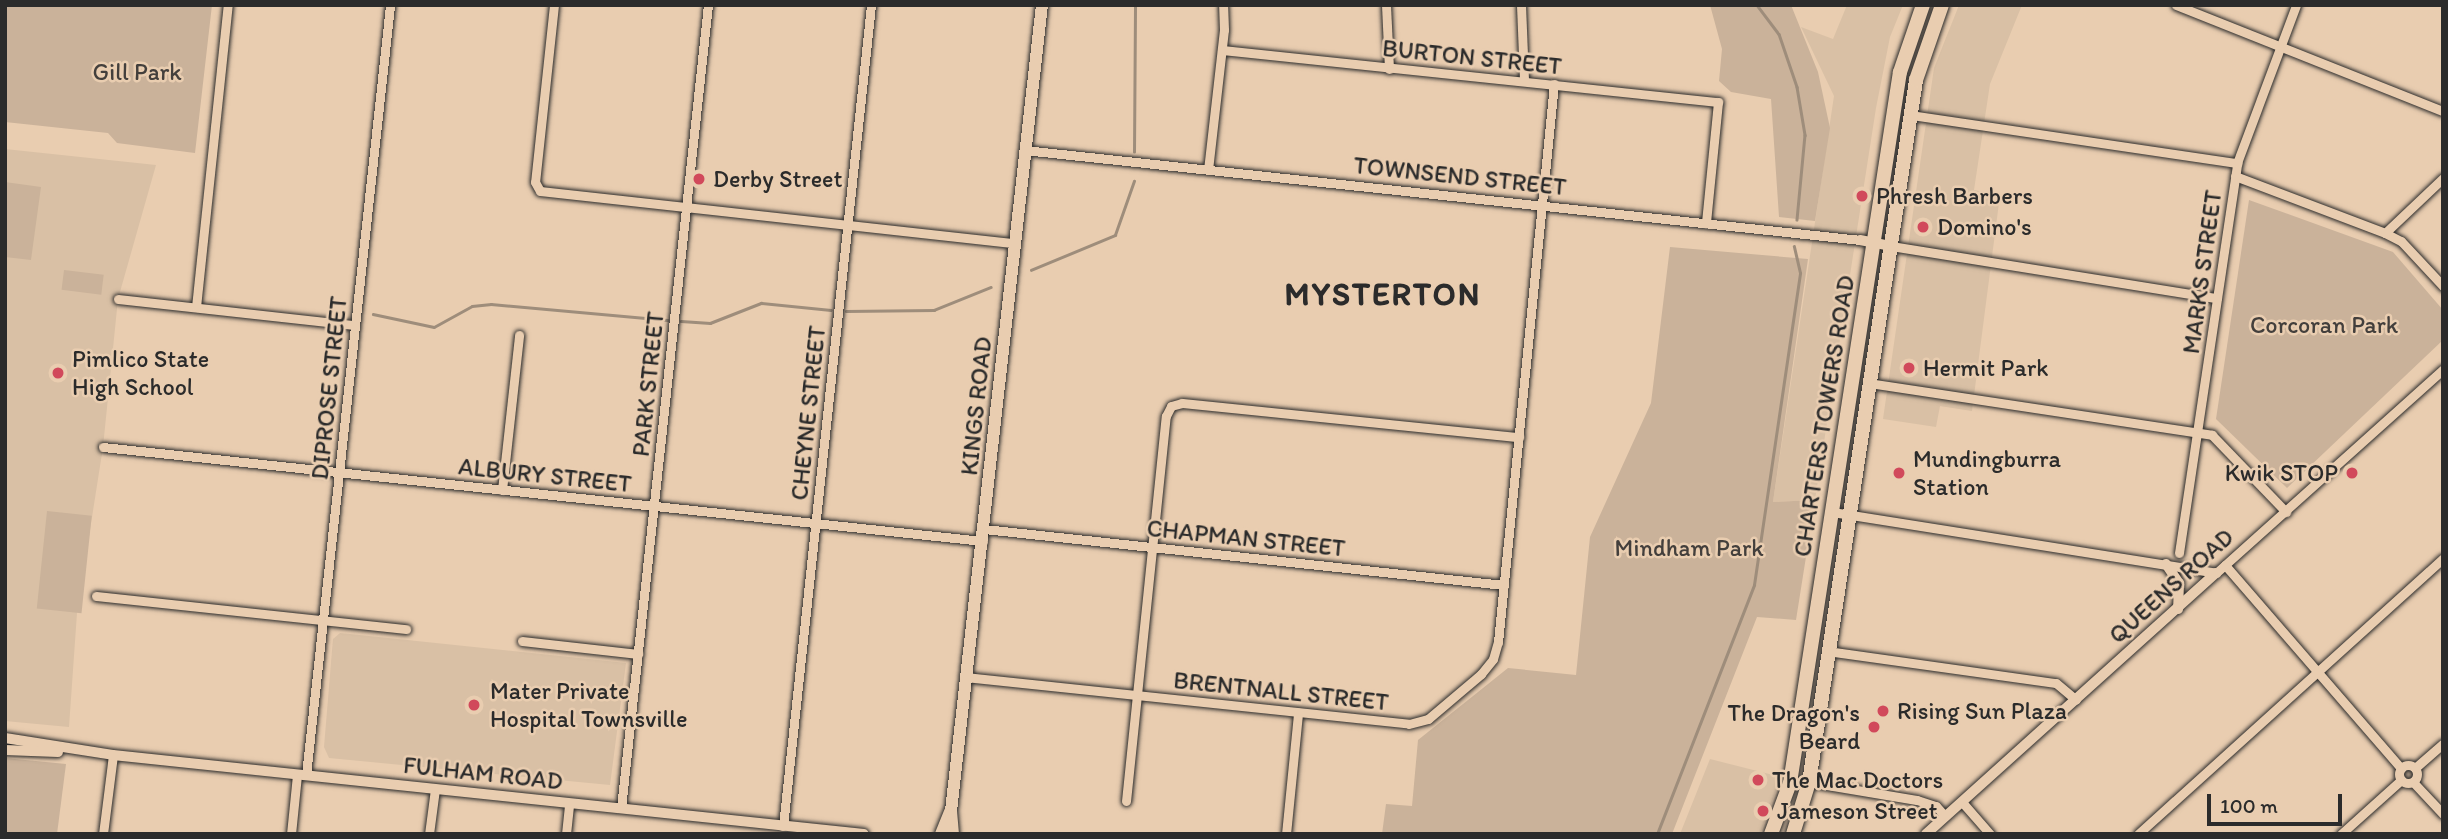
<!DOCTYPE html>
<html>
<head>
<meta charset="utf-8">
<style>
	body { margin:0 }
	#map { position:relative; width:2448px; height:839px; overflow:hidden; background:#e9cdb0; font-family:Itim,sans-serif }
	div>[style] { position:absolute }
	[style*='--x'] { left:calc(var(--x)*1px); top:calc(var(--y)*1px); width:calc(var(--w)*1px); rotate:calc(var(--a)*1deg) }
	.built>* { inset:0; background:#d9c0a5 }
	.green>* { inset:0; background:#cab29a; transform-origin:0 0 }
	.stream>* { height:2.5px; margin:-1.25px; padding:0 1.25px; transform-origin:1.25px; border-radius:1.25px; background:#9e8d7b }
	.roads { filter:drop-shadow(0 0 2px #2b2b2b) drop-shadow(0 0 2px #2b2b2b) }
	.minor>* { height:9px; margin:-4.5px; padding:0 4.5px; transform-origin:4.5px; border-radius:4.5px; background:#e9cdb0 }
	.minor>.ring { margin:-4.5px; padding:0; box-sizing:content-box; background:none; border:9px solid #e9cdb0; border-radius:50% }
	.tertiary>* { height:10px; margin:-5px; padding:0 5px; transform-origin:5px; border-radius:5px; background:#e9cdb0 }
	.secondary>* { height:12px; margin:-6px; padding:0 6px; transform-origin:6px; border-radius:6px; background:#e9cdb0 }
	.primary>* { height:14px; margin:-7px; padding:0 7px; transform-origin:7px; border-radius:7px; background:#e9cdb0 }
	.dots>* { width:19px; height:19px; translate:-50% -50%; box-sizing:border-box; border:4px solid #e9cdb0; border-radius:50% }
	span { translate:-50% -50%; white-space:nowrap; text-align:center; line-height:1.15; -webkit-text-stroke:5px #e9cdb0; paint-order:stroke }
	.street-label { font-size:24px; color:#2b2b2b }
	.park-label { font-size:24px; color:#433f3c }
	.poi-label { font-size:24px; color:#2b2b2b }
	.left { translate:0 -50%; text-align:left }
	.right { translate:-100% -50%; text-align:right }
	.district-label { font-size:32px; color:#2b2b2b; font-weight:700; letter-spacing:2px }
	.frame { position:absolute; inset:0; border:7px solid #2b2b2b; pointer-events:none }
	.scale { position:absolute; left:2207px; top:794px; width:135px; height:32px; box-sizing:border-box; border:4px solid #2b2b2b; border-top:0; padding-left:9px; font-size:21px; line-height:24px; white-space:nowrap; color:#2b2b2b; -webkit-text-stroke:5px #e9cdb0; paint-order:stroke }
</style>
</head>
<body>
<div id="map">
	<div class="built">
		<div style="clip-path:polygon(1847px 5px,1903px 5px,1890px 37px,1876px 108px,1815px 500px,1773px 502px,1834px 96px,1801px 27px,1833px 39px)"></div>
		<div style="clip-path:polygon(1959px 5px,2022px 5px,1990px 84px,1974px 190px,2000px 195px,1972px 411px,1940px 406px,1936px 427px,1883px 419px,1934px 68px)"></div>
		<div style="clip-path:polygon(5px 149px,156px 165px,118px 299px,103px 447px,77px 613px,69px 727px,5px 721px)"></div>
		<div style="clip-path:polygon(340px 633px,626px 663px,610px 785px,329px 758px,324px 747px,333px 639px)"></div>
		<div style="clip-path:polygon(1710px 759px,1781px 777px,1760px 834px,1680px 834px)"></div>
	</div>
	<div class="green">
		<div style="clip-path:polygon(5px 5px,212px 5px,195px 153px,117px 143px,108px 133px,5px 122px)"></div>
		<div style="clip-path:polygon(1710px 5px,1791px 5px,1818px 72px,1830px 128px,1815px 221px,1779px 217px,1771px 99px,1731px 92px,1719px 81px,1722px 49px)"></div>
		<div style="clip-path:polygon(5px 182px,41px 187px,31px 260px,5px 257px)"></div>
		<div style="clip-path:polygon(2249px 200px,2393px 252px,2443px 310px,2443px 340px,2287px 488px,2216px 419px)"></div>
		<div style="clip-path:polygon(1670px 247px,1808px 259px,1773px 502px,1815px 500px,1796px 620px,1757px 617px,1672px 834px,1382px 834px,1386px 804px,1412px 806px,1418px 740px,1508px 668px,1576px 675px,1590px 537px,1651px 403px)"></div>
		<div style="left:64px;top:270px;width:40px;height:20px;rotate:7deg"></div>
		<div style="left:47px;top:511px;width:45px;height:98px;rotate:6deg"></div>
		<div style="clip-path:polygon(5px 758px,66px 764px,57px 834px,5px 834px)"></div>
	</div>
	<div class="stream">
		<div style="--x:1757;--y:5;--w:36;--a:53"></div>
		<div style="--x:1779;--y:34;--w:56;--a:71.2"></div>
		<div style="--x:1797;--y:87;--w:49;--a:80.5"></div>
		<div style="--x:1805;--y:135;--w:85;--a:95.4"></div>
		<div style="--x:1134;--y:152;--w:147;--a:-89.6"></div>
		<div style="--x:1031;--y:270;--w:91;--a:-22.6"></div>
		<div style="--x:1115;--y:235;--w:57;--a:-70.6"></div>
		<div style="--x:846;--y:311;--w:88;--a:-0.7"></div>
		<div style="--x:934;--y:310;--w:61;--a:-22"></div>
		<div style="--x:373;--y:314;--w:62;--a:12"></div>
		<div style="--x:434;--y:327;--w:43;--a:-28.9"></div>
		<div style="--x:472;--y:306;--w:19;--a:-6"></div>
		<div style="--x:491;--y:304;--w:177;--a:5.2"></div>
		<div style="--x:681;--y:321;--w:29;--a:4"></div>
		<div style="--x:710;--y:323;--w:55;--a:-21.4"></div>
		<div style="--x:761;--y:303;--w:70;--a:5.7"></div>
		<div style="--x:1657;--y:834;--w:267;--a:-68.7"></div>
		<div style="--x:1754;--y:585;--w:315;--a:-81.6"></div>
		<div style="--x:1800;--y:273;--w:27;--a:-103"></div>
	</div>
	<div class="roads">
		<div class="minor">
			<div style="--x:554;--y:5;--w:178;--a:96.1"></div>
			<div style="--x:535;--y:182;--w:10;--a:61"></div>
			<div style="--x:540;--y:191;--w:477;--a:6.3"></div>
			<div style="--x:1386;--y:5;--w:64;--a:87.3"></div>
			<div style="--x:1521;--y:5;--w:76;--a:87.7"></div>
			<div style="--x:2176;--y:5;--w:287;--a:21.7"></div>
			<div style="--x:1222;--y:50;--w:499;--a:6"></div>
			<div style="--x:1718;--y:102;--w:122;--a:95.7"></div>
			<div style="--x:1911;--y:115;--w:330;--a:8.4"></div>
			<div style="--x:1024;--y:150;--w:841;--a:6.14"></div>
			<div style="--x:1208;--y:170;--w:141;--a:-83.5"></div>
			<div style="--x:1224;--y:30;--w:25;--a:-92"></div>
			<div style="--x:2235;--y:176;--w:160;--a:20.8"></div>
			<div style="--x:2385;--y:233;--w:18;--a:27"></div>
			<div style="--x:2401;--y:241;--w:62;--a:47"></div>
			<div style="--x:2385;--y:233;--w:80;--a:-43.5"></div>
			<div style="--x:1891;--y:246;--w:330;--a:9.1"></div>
			<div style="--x:118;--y:299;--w:238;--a:6.3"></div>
			<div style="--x:196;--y:307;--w:304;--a:-84"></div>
			<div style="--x:1869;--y:383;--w:347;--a:8.6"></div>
			<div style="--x:2212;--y:435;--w:107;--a:46.1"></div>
			<div style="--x:103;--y:447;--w:885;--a:6.1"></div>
			<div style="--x:502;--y:490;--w:156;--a:-83.7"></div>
			<div style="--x:1832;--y:512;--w:389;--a:9"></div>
			<div style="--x:2216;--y:573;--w:305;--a:-41.9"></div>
			<div style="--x:984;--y:529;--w:523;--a:6.15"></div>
			<div style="--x:2179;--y:553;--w:394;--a:-81.5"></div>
			<div style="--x:2237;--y:163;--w:169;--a:-69.5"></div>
			<div style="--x:2225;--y:565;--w:269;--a:49.1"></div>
			<div style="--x:96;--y:596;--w:312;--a:6.1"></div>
			<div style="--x:522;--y:641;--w:117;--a:6.4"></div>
			<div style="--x:1827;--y:651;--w:231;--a:8"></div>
			<div style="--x:2056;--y:683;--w:26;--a:40"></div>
			<div style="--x:965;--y:677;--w:446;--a:6"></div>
			<div style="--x:1409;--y:724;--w:20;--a:-15"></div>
			<div style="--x:1428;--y:719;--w:70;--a:-40.3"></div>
			<div style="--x:1481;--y:674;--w:19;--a:-51"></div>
			<div style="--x:1493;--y:659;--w:18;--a:-74"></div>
			<div style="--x:1498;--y:642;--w:561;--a:-84.27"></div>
			<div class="ring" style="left:2399px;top:765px;width:9px;height:9px"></div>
			<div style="--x:2415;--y:768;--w:37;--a:-41"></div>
			<div style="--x:306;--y:775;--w:775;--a:-83.77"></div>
			<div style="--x:2413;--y:782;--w:44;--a:46.8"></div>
			<div style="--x:1790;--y:783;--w:19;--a:-3"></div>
			<div style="--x:1809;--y:782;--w:109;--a:9.5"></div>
			<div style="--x:1917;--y:800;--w:20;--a:18"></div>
			<div style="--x:1936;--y:806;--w:13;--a:48"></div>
			<div style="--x:1126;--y:801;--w:387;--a:-84.1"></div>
			<div style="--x:1166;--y:416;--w:11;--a:-63"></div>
			<div style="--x:1171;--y:406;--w:11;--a:-15"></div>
			<div style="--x:1182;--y:403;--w:339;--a:5.8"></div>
			<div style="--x:1962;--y:802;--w:43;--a:48.8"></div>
			<div style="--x:621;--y:808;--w:808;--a:-83.82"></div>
			<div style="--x:783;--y:826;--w:826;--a:-83.88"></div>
			<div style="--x:103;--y:834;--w:80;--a:-82.8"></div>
			<div style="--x:291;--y:834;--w:59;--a:-84.2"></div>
			<div style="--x:429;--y:834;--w:45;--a:-82.4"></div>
			<div style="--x:566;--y:834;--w:31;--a:-84"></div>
			<div style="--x:1286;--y:834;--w:122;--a:-84.3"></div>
			<div style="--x:2138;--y:834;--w:411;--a:-42.1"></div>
			<div style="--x:2341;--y:834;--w:81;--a:-42"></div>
		</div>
		<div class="tertiary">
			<div style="--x:1860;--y:240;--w:32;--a:11"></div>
			<div style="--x:2166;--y:564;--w:23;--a:56"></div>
			<div style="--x:2179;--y:583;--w:26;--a:92"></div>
			<div style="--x:5;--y:738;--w:109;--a:8.9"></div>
			<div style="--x:113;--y:755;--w:755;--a:6.01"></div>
			<div style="--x:5;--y:750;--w:53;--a:2.2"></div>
			<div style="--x:1926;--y:834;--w:390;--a:-42"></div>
		</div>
		<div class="secondary">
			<div style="--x:941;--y:834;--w:24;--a:-68"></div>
			<div style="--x:953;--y:834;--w:23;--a:-95"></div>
			<div style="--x:951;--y:811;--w:811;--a:-83.56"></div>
		</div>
		<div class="primary">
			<div style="--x:1771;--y:834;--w:54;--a:-69.6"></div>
			<div style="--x:1790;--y:783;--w:719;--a:-81.21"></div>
			<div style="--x:1900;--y:72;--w:71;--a:-71.1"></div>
			<div style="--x:1793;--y:834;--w:54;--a:-72.9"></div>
			<div style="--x:1809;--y:782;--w:710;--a:-81.33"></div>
			<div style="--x:1916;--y:80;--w:79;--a:-70.9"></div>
		</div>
	</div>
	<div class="dots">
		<div style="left:699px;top:179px;background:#d1495b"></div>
		<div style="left:1862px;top:196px;background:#d1495b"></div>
		<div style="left:1923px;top:227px;background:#d1495b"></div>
		<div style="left:1909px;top:368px;background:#d1495b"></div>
		<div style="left:58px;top:373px;background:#d1495b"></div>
		<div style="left:1899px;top:473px;background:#d1495b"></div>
		<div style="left:2352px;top:473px;background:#d1495b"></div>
		<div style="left:474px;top:705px;background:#d1495b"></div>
		<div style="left:1883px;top:711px;background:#d1495b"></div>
		<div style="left:1874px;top:727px;background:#d1495b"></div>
		<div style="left:1758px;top:780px;background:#d1495b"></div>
		<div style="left:1763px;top:811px;background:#d1495b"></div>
	</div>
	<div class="street-label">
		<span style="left:1472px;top:57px;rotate:6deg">BURTON STREET</span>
		<span style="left:1460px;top:176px;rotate:6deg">TOWNSEND STREET</span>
		<span style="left:2202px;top:272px;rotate:-82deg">MARKS STREET</span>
		<span style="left:648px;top:384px;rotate:-84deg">PARK STREET</span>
		<span style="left:329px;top:388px;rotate:-84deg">DIPROSE STREET</span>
		<span style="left:976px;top:406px;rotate:-84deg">KINGS ROAD</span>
		<span style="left:808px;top:413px;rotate:-84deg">CHEYNE STREET</span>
		<span style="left:1824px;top:416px;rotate:-81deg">CHARTERS TOWERS ROAD</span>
		<span style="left:545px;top:475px;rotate:6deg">ALBURY STREET</span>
		<span style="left:1246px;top:538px;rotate:6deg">CHAPMAN STREET</span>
		<span style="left:2171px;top:586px;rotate:-42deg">QUEENS ROAD</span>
		<span style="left:1281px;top:691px;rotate:6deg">BRENTNALL STREET</span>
		<span style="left:483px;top:773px;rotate:6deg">FULHAM ROAD</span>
	</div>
	<div class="park-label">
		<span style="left:137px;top:72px">Gill Park</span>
		<span style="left:2324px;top:325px">Corcoran Park</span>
		<span style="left:1689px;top:548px">Mindham Park</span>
	</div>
	<div class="poi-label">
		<span class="left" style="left:713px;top:179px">Derby Street</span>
		<span class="left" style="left:1876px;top:196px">Phresh Barbers</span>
		<span class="left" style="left:1937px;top:227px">Domino's</span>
		<span class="left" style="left:72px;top:373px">Pimlico State<br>High School</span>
		<span class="left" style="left:1923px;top:368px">Hermit Park</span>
		<span class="left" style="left:1913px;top:473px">Mundingburra<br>Station</span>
		<span class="right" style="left:2338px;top:473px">Kwik STOP</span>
		<span class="left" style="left:490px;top:705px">Mater Private<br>Hospital Townsville</span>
		<span class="left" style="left:1897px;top:711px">Rising Sun Plaza</span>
		<span class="right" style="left:1860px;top:727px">The Dragon's<br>Beard</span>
		<span class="left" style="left:1772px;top:780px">The Mac Doctors</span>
		<span class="left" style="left:1777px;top:811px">Jameson Street</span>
	</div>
	<div class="district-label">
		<span style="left:1383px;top:294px">MYSTERTON</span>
	</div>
	<div class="frame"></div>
	<div class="scale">100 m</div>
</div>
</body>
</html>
